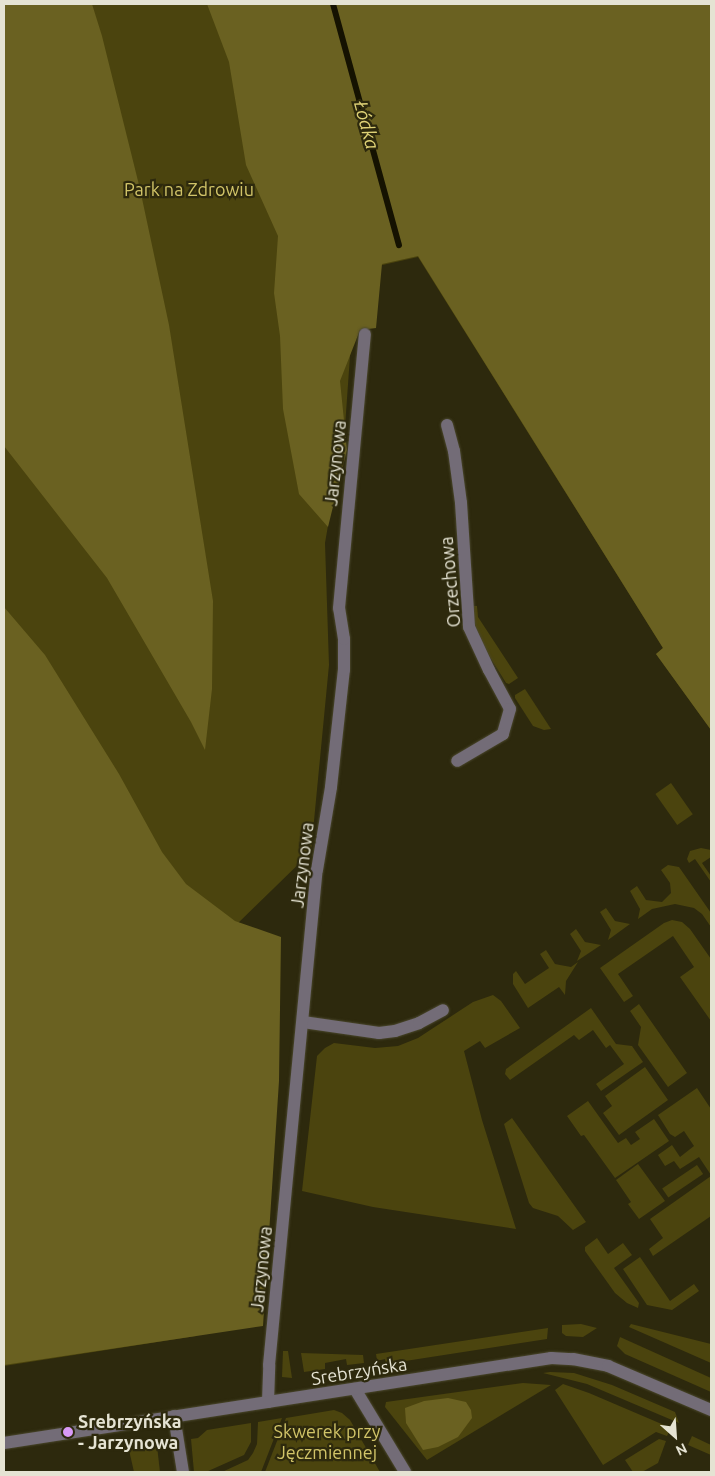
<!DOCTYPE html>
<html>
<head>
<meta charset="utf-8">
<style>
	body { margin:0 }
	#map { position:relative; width:715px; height:1476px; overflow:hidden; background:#2d290d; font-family:Ubuntu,sans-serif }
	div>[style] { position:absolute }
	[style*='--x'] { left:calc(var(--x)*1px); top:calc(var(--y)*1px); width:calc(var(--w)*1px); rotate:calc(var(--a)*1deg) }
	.green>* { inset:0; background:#4b440e; transform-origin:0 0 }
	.forest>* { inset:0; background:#6a6121 }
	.stream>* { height:6px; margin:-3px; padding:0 3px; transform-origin:3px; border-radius:3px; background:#151201 }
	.roads { filter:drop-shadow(0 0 1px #4a472d) drop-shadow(0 0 1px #4a472d) }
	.minor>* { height:12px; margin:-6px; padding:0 6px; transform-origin:6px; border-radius:6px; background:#736c77 }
	.dots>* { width:14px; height:14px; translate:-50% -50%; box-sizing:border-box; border:2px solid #2d290d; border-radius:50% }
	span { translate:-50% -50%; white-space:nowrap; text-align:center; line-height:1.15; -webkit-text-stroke:4.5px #2d290d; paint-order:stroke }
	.park-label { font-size:18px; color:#d1c468 }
	.street-label { font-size:18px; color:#e5e3d3 }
	.poi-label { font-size:18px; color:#e5e3d3; font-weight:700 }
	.left { translate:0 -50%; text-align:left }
	.water-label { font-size:19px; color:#ded175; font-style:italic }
	.frame { position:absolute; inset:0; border:5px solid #e5e3d3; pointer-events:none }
	.north { position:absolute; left:650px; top:1411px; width:50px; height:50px; -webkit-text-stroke:4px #2d290d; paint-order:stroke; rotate:154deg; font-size:14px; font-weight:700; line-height:20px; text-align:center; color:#e5e3d3 }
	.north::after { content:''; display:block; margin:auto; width:18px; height:22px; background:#e5e3d3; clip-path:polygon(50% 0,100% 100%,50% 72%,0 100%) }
</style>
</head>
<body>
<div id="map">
	<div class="green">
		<div style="clip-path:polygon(4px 4px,711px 4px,711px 730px,656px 654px,663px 648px,418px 257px,356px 271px,345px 427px,325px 543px,329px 665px,311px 852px,233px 928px,196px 1336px,4px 1366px)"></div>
		<div style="clip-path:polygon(472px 606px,477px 606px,478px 617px,518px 678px,509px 684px,506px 683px,475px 633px)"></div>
		<div style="clip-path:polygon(525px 689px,551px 729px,544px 730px,533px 726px,515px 698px,515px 695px)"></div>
		<div style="left:671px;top:783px;width:38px;height:19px;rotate:55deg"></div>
		<div style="clip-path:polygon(701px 848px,711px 850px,711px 857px,702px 863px,711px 876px,711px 882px,695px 859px,689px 863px,687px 859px,690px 851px)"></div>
		<div style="clip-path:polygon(668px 865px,679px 867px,711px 913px,711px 927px,702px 914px,694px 908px,675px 904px,652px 909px,638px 919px,640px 909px,630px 891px,637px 886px,646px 900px,662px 902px,671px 893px,670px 883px,661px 870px)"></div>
		<div style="clip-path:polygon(606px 908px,615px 921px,630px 924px,608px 940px,611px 930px,600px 912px)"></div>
		<div style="clip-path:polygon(672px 920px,682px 922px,690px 929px,711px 959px,711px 1021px,680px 977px,694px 967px,673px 936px,618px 974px,633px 996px,624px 1002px,600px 968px,664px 923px)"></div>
		<div style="clip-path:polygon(576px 929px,585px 942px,601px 945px,577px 961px,581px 951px,570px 934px)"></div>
		<div style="clip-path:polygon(546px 950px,555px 964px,560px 965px,571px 967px,578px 962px,566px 981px,565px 995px,559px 987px,528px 1008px,513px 984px,513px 974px,516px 971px,525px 984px,549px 968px,540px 954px)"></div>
		<div style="clip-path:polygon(493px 995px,501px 1001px,520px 1028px,485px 1048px,480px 1041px,464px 1051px,482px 1120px,516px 1229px,373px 1207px,302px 1191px,317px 1056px,325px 1048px,334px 1043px,375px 1048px,398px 1046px,418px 1038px,473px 1002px)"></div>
		<div style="clip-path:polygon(639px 1004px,687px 1073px,668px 1087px,638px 1045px,641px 1027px,630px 1011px)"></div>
		<div style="clip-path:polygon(591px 1008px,616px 1044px,632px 1046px,643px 1062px,601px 1091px,596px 1084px,624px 1064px,610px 1045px,606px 1048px,593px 1030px,579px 1040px,574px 1035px,510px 1080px,505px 1074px,506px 1069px)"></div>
		<div style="clip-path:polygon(645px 1067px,668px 1100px,619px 1135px,603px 1113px,612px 1106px,605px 1096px)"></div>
		<div style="clip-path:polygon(697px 1088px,711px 1109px,711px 1175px,699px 1157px,680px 1169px,674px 1161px,665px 1166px,658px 1155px,672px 1145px,680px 1157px,694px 1146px,684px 1131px,675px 1137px,670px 1134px,658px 1115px)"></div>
		<div style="clip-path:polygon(588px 1101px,618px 1143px,626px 1138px,631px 1145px,640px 1139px,635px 1132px,654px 1119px,669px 1141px,615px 1178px,584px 1135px,581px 1136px,567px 1116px)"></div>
		<div style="clip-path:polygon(512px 1118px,586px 1222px,573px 1230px,558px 1216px,533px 1208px,529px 1203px,504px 1124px)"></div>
		<div style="clip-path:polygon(638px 1164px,665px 1201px,639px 1219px,628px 1204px,631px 1202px,616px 1180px)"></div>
		<div style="left:697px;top:1165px;width:11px;height:42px;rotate:56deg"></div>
		<div style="clip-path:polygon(711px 1176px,711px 1216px,653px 1256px,649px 1249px,663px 1238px,650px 1219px)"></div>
		<div style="clip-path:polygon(597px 1238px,608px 1254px,623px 1243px,632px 1255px,614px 1268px,639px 1303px,638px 1308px,627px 1303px,615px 1293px,585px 1251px,585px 1247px)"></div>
		<div style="clip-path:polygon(640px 1257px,670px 1301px,694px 1284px,699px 1291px,672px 1310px,647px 1305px,623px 1269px)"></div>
		<div style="clip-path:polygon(581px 1324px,597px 1328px,583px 1337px,566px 1336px,562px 1333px,562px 1325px)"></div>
		<div style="clip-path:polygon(631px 1324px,711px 1344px,711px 1363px,629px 1327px)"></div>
		<div style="clip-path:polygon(548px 1328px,547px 1339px,386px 1364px,385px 1359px,377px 1361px,376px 1354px)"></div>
		<div style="clip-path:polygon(620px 1337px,711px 1378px,711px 1392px,625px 1354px,617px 1346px)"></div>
		<div style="clip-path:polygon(283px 1351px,288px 1351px,292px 1378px,282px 1377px)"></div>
		<div style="clip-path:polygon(301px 1353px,363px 1355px,364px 1363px,347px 1365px,346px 1359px,325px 1363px,325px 1369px,304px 1372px)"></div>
		<div style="clip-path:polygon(550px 1372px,574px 1373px,612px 1385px,675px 1412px,679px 1423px,587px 1384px,543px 1373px)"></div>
		<div style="clip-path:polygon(523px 1383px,551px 1385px,427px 1460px,385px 1407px,386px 1402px)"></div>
		<div style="clip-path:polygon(563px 1384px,589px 1393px,671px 1428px,667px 1436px,656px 1432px,603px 1465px,555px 1390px)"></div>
		<div style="clip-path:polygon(334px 1410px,342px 1413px,350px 1420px,380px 1472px,265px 1472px,286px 1418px)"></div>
		<div style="clip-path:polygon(282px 1418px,261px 1472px,222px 1472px,248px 1460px,253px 1453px,257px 1444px,258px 1422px)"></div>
		<div style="clip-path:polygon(251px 1423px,251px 1442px,244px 1455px,206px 1472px,194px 1472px,191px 1439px,198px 1438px,207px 1430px)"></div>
		<div style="clip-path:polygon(692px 1436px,711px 1445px,711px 1455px,688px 1445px)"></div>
		<div style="clip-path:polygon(659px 1439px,666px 1441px,658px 1463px,642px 1472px,633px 1472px,625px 1460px)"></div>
		<div style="clip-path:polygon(157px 1446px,160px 1472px,134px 1472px,129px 1450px)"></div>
	</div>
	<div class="forest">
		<div style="clip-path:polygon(4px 4px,92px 4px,102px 36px,140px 189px,169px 325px,213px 601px,212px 689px,205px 750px,191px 722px,107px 578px,4px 446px)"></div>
		<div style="clip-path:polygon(207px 4px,711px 4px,711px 730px,656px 654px,663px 648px,418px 256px,382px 264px,376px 328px,360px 330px,340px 381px,347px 450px,328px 527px,299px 494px,283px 409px,280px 336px,274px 293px,278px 236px,246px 165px,229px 62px)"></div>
		<div style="clip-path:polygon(4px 607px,45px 655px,119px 774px,162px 852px,186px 884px,235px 921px,281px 937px,279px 1081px,263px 1326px,4px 1365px)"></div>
		<div style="clip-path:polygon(448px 1398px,466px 1402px,471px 1410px,472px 1418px,458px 1437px,438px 1447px,423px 1450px,406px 1423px,405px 1408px,424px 1401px)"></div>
	</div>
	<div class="stream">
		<div style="--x:333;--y:4;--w:250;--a:74.7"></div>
	</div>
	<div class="roads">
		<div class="minor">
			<div style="--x:447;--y:425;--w:27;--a:75"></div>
			<div style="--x:454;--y:451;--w:52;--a:82.3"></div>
			<div style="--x:461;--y:503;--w:124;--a:86.3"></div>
			<div style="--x:469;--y:627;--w:47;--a:65.1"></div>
			<div style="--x:489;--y:670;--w:44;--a:61.7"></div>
			<div style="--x:510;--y:709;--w:26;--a:106"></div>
			<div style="--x:503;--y:734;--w:53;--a:149.6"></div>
			<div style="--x:303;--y:1022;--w:77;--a:8.2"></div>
			<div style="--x:379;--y:1033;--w:16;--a:-7"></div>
			<div style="--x:395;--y:1031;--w:25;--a:-18"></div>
			<div style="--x:419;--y:1023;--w:27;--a:-28"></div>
			<div style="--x:355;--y:1389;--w:97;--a:58.9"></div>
			<div style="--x:268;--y:1402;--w:37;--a:-88"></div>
			<div style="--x:269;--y:1365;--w:497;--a:-84.5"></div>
			<div style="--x:317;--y:870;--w:84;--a:-80.4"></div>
			<div style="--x:331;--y:787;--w:118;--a:-83.7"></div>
			<div style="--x:344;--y:670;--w:31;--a:-90"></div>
			<div style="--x:344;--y:639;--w:31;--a:-99"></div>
			<div style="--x:339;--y:608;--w:275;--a:-84.6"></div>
			<div style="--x:174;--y:1416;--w:57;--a:80.9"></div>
			<div style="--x:4;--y:1443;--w:554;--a:-8.83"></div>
			<div style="--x:551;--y:1358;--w:22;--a:3"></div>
			<div style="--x:573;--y:1359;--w:36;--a:11"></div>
			<div style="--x:608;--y:1366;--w:112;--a:23.1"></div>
		</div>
	</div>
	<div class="dots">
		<div style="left:68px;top:1432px;background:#d99af7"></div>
	</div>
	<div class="park-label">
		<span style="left:189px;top:189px">Park na Zdrowiu</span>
		<span style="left:327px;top:1442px">Skwerek przy<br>Jęczmiennej</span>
	</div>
	<div class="street-label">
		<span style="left:335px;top:463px;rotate:-84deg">Jarzynowa</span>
		<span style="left:450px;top:582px;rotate:-95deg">Orzechowa</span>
		<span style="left:302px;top:865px;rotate:-83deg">Jarzynowa</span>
		<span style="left:261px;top:1269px;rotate:-84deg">Jarzynowa</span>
		<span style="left:359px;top:1371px;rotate:-9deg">Srebrzyńska</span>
	</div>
	<div class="poi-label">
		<span class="left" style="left:78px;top:1432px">Srebrzyńska<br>- Jarzynowa</span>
	</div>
	<div class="water-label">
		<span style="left:366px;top:125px;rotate:75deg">Łódka</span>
	</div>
	<div class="frame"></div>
	<div class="north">N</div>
</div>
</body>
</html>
